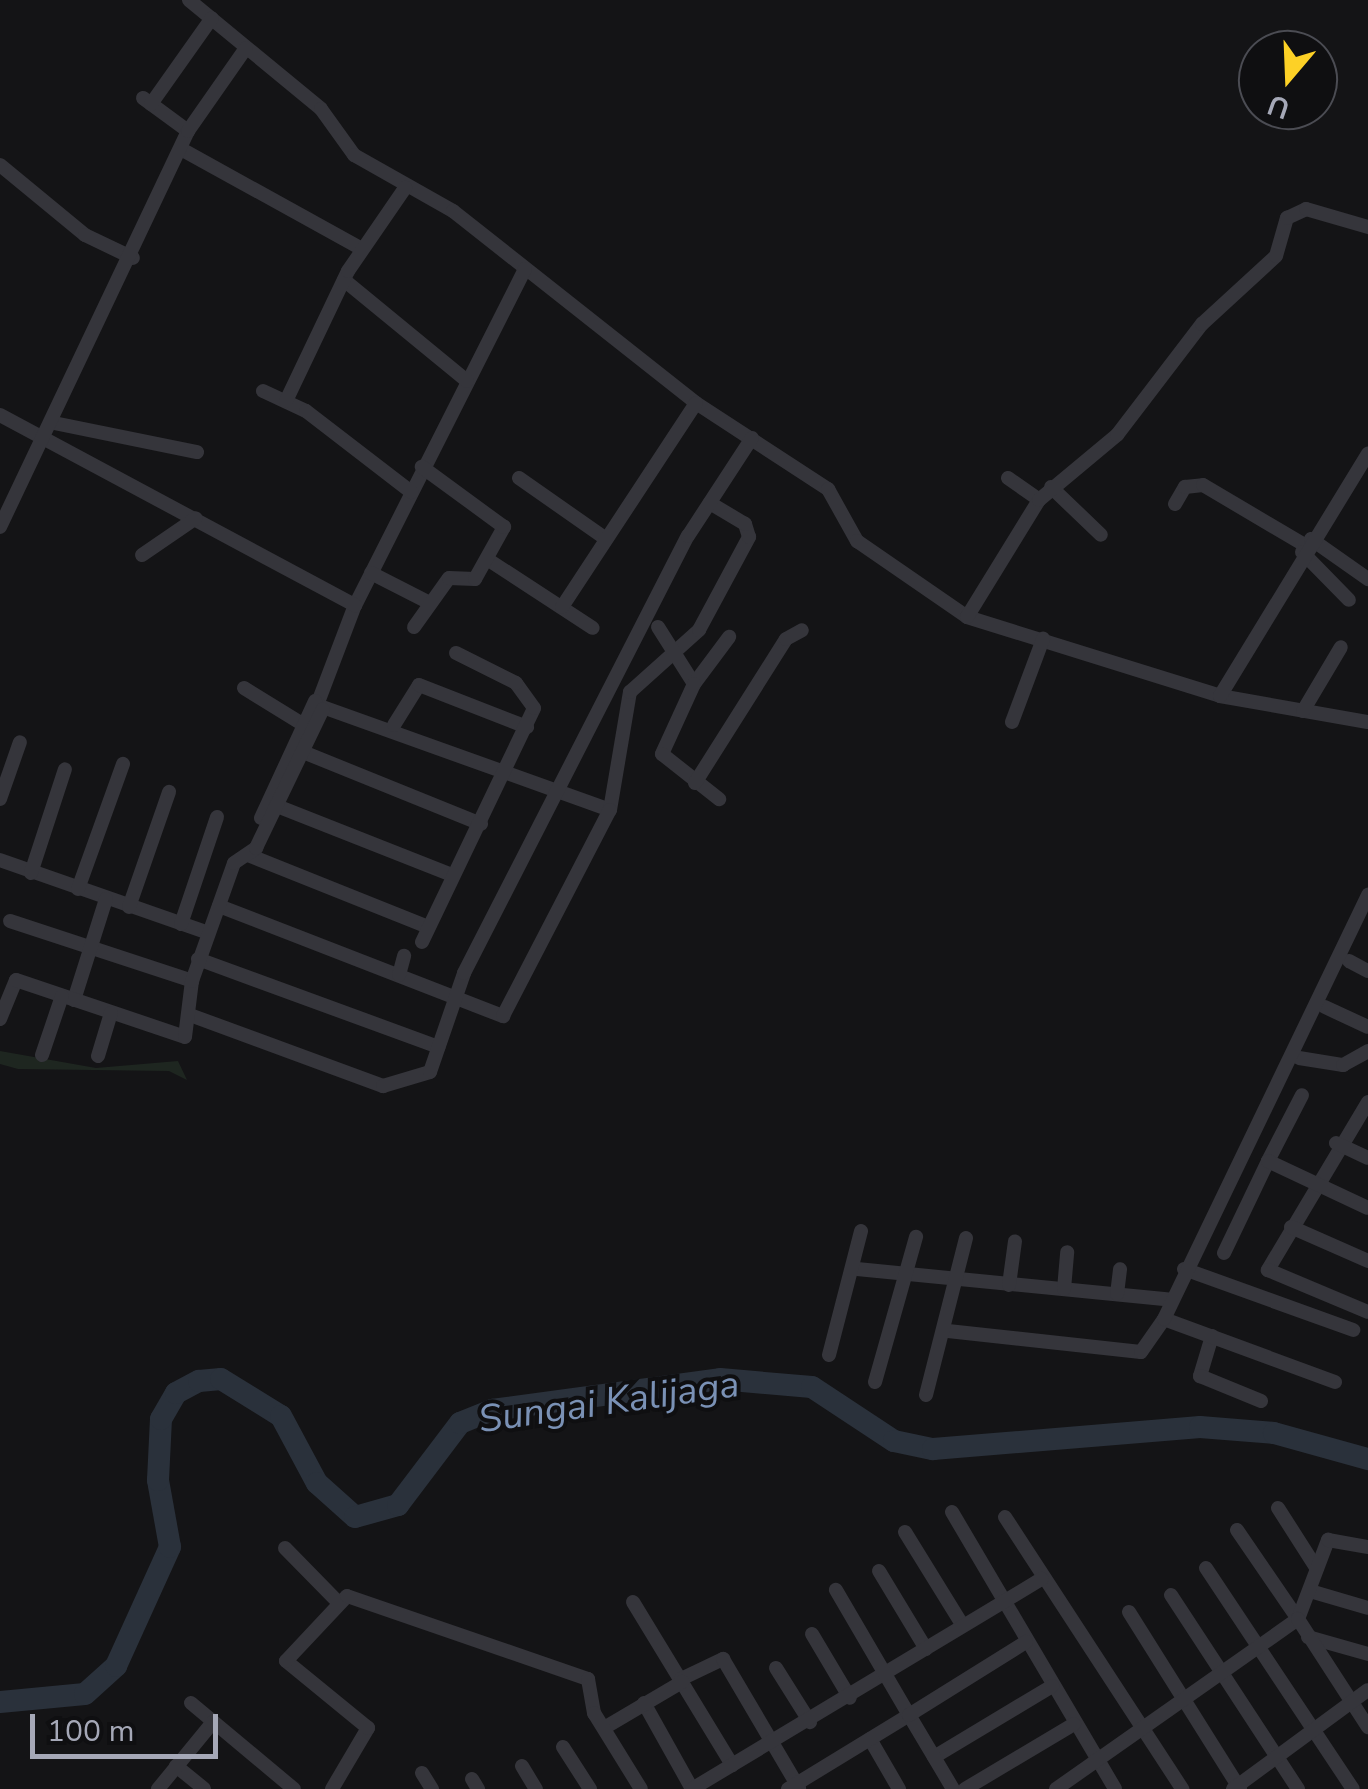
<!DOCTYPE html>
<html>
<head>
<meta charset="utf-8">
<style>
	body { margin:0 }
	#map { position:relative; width:1368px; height:1789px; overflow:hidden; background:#141416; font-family:"Nunito Sans",sans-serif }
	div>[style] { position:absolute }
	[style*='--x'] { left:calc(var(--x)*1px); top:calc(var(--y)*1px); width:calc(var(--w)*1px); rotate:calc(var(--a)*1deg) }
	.green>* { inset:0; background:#1e2620 }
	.river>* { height:22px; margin:-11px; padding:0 11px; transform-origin:11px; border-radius:11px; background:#2a313b }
	.minor>* { height:14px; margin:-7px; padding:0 7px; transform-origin:7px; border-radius:7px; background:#35353b }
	span { translate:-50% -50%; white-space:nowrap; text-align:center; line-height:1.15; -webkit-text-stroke:8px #0f0f11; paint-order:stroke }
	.water-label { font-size:38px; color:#7a91b5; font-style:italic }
	.north { position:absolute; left:1238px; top:30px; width:100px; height:100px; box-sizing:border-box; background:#0f0f11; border:2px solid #4b4c53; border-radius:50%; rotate:199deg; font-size:28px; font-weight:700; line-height:40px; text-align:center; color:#a5a8b7 }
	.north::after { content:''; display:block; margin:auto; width:35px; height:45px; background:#fdd126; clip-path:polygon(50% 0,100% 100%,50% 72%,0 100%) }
	.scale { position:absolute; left:30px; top:1714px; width:188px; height:45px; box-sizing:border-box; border:5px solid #a5a8b7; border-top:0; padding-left:12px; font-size:30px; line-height:35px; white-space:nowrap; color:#a5a8b7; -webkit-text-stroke:8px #0f0f11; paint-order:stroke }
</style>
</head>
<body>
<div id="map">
	<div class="green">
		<div style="clip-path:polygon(0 1051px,96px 1068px,178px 1061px,187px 1080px,169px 1071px,18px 1069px,0 1064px)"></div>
	</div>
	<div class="river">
		<div style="--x:0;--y:1702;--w:85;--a:-5.4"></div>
		<div style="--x:85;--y:1694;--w:42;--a:-42.1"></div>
		<div style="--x:116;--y:1666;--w:131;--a:-65.6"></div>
		<div style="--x:170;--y:1547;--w:68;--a:-100.2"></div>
		<div style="--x:158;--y:1480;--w:61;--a:-87.2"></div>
		<div style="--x:161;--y:1419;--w:30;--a:-60"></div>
		<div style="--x:176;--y:1393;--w:26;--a:-28"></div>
		<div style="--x:199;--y:1381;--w:22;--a:-5"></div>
		<div style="--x:221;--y:1379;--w:70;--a:31.7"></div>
		<div style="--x:281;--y:1416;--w:76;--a:61.8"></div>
		<div style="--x:317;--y:1483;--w:51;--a:41.8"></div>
		<div style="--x:355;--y:1517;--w:45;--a:-15.6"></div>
		<div style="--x:398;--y:1505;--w:103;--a:-52.9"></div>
		<div style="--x:460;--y:1423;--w:35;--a:-22"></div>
		<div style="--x:492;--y:1410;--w:230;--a:-7.7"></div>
		<div style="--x:720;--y:1379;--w:92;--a:5"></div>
		<div style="--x:812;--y:1387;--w:98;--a:33.4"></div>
		<div style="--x:894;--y:1441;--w:40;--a:12"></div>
		<div style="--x:933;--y:1449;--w:268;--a:-4.7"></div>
		<div style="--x:1200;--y:1427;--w:74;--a:4.6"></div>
		<div style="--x:1274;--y:1433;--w:98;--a:15.5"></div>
	</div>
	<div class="minor">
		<div style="--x:189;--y:0;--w:171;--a:39.5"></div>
		<div style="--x:321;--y:109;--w:57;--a:54.3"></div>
		<div style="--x:354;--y:155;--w:114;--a:29.5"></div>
		<div style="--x:453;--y:211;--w:310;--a:38.3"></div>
		<div style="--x:696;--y:403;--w:158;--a:33.1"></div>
		<div style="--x:828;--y:489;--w:60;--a:60.9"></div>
		<div style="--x:857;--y:541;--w:134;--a:34.6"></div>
		<div style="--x:967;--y:617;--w:265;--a:17.3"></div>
		<div style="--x:1220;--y:696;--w:150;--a:10"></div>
		<div style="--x:143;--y:98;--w:56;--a:36.3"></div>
		<div style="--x:151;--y:104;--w:105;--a:-54.7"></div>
		<div style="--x:181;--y:149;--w:207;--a:28.9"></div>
		<div style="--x:0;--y:165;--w:110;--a:39.5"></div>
		<div style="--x:85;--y:235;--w:53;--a:25.6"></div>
		<div style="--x:525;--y:269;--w:377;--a:116.8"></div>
		<div style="--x:355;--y:605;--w:107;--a:110.8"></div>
		<div style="--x:317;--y:705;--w:311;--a:19.7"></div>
		<div style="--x:610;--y:810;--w:120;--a:-80.4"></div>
		<div style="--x:630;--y:692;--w:93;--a:-41.9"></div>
		<div style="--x:699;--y:630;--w:106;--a:-61.7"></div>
		<div style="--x:749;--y:537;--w:14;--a:-107"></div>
		<div style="--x:745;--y:524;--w:41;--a:-149"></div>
		<div style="--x:344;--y:280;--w:159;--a:39.4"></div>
		<div style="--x:263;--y:391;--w:47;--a:24.9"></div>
		<div style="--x:306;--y:411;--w:133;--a:37.6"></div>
		<div style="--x:286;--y:401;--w:144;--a:-64.5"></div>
		<div style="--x:348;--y:271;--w:101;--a:-55.5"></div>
		<div style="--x:0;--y:415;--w:403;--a:28.2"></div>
		<div style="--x:54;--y:423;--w:146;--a:11.5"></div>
		<div style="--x:519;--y:478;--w:106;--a:35"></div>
		<div style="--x:1008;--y:478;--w:38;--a:35"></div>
		<div style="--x:1051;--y:487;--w:69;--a:43.8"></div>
		<div style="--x:1175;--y:504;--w:20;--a:-60"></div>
		<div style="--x:1185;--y:487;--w:18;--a:-6"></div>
		<div style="--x:1203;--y:485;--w:120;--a:30.6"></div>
		<div style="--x:0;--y:527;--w:438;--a:-64.6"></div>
		<div style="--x:188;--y:131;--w:101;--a:-55.1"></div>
		<div style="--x:1311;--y:539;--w:70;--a:35.1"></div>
		<div style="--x:1302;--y:552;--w:67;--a:45.6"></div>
		<div style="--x:142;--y:555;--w:65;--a:-34.4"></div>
		<div style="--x:487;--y:559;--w:126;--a:33.1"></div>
		<div style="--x:371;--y:573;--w:66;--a:27"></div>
		<div style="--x:562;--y:607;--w:244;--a:-56.7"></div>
		<div style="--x:967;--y:617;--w:137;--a:-58.4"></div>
		<div style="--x:1039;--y:500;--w:102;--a:-39.8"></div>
		<div style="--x:1117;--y:435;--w:140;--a:-52.6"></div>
		<div style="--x:1202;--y:324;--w:100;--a:-42.6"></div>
		<div style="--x:1276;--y:256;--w:40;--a:-74"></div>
		<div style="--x:1287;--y:218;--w:21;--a:-25"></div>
		<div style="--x:1306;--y:209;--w:65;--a:16.2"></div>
		<div style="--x:414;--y:627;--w:60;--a:-54.5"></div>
		<div style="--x:449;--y:578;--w:26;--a:2"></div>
		<div style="--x:475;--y:579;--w:60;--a:-60.9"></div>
		<div style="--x:504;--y:527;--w:102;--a:-143.8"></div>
		<div style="--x:658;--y:627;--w:67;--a:57.7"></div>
		<div style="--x:694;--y:684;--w:59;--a:-53.3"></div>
		<div style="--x:694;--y:684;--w:77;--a:114.6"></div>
		<div style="--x:662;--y:754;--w:73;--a:38.3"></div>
		<div style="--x:244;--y:688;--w:80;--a:31.7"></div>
		<div style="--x:1220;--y:696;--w:284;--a:-58.6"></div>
		<div style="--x:1303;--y:711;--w:74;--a:-59.3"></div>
		<div style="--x:1012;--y:722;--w:89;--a:-69.5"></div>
		<div style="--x:394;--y:725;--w:47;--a:-58"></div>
		<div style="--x:419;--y:685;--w:116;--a:21.3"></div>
		<div style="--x:303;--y:752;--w:192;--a:22"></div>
		<div style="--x:695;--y:783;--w:170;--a:-57.7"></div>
		<div style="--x:786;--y:639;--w:18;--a:-29"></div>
		<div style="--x:0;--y:799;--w:60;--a:-70.7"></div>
		<div style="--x:277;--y:806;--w:186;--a:21.5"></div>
		<div style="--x:261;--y:818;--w:129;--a:-65.2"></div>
		<div style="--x:248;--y:855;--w:194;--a:21.8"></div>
		<div style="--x:0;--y:860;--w:220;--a:19.3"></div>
		<div style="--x:31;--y:873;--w:109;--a:-71.9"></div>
		<div style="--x:78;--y:889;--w:133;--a:-70.2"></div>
		<div style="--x:219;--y:906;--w:305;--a:21.2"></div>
		<div style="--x:503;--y:1016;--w:232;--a:-62.6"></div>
		<div style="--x:129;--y:907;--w:122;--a:-70.8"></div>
		<div style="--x:10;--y:921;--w:192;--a:18.2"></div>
		<div style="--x:181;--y:924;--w:113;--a:-71.4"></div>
		<div style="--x:422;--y:942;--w:259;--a:-64.4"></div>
		<div style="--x:534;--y:708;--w:31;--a:-126"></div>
		<div style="--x:516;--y:683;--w:67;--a:-153.4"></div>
		<div style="--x:198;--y:959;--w:256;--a:20.1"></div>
		<div style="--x:1349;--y:961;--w:21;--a:28"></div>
		<div style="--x:399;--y:975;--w:20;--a:-75"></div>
		<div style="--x:74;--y:1000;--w:106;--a:-72.4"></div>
		<div style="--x:1325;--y:1007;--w:47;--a:24.9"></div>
		<div style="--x:190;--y:1015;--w:206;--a:20.2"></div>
		<div style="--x:383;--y:1086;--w:49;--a:-16.6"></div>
		<div style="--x:430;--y:1072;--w:105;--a:-71"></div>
		<div style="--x:464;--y:973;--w:491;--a:-62.9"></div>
		<div style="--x:688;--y:536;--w:117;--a:-56.9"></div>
		<div style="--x:0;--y:1019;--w:42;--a:-67.7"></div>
		<div style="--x:16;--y:980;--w:178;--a:18.6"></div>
		<div style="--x:185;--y:1037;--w:56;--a:-82.9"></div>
		<div style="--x:192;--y:981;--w:125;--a:-70.4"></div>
		<div style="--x:234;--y:863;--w:27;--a:-34"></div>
		<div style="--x:256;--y:848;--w:154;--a:-64.3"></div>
		<div style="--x:42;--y:1055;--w:62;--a:-71.3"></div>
		<div style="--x:98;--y:1056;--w:45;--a:-73.2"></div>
		<div style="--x:1299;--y:1058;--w:45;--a:9"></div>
		<div style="--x:1343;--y:1065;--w:29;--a:-29"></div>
		<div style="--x:1368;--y:1102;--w:196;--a:120.8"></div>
		<div style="--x:1268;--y:1270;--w:108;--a:22.8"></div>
		<div style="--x:1336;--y:1143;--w:35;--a:25"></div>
		<div style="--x:1268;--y:1161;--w:74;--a:-62.7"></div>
		<div style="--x:1291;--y:1227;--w:84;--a:23.8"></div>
		<div style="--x:1224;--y:1253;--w:102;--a:-64.4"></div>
		<div style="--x:1268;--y:1161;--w:110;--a:25.2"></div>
		<div style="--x:857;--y:1269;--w:316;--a:5.6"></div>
		<div style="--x:1184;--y:1269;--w:180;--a:19.8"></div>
		<div style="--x:1009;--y:1285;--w:44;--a:-82.2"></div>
		<div style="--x:1064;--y:1289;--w:37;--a:-85"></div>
		<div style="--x:1117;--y:1294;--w:25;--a:-83"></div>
		<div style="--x:948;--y:1331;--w:194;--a:6.2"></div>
		<div style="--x:1141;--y:1352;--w:40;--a:-55.1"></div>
		<div style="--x:1212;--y:1336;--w:42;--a:106.7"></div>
		<div style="--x:1200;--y:1376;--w:66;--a:22.3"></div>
		<div style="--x:829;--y:1355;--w:128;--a:-75.5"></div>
		<div style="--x:875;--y:1382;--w:151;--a:-74.2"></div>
		<div style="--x:1335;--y:1382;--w:182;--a:-159.8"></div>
		<div style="--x:1164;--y:1319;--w:471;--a:-64.3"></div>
		<div style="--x:926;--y:1395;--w:162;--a:-75.7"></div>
		<div style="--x:1278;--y:1508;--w:72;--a:57.4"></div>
		<div style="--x:952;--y:1512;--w:321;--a:59.5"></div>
		<div style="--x:1005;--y:1517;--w:325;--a:56.9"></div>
		<div style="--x:1237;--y:1530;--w:108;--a:55.6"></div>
		<div style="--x:905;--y:1532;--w:110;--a:58.3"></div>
		<div style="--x:285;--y:1548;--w:73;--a:45.6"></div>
		<div style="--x:1206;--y:1568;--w:265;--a:56.4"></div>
		<div style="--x:879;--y:1571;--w:91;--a:58.9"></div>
		<div style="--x:1310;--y:1591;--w:60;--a:16.3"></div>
		<div style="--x:1171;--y:1595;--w:232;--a:56.8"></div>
		<div style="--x:633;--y:1602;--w:191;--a:58.7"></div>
		<div style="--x:1129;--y:1612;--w:209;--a:57.9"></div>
		<div style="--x:1298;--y:1619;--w:85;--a:-69.2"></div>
		<div style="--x:1328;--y:1540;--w:41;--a:9.9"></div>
		<div style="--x:812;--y:1634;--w:74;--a:59.3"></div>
		<div style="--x:1308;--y:1637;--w:62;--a:15.8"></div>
		<div style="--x:776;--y:1668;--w:64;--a:57.8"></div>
		<div style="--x:681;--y:1679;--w:47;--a:-25.5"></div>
		<div style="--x:723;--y:1659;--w:150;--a:59.5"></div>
		<div style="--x:191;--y:1703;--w:134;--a:39.9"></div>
		<div style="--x:644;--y:1703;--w:98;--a:60.8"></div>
		<div style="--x:604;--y:1728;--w:91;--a:-30.5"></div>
		<div style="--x:870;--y:1739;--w:58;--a:59.9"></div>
		<div style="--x:563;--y:1747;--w:50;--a:57.3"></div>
		<div style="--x:934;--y:1757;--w:138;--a:-31"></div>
		<div style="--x:176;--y:1766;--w:36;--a:39"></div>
		<div style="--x:522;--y:1766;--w:27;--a:59"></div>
		<div style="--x:422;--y:1773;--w:19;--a:58"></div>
		<div style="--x:472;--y:1779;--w:12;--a:59"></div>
		<div style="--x:158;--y:1789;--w:87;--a:-50.6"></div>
		<div style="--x:332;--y:1789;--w:71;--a:-59.5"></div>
		<div style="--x:368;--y:1728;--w:106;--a:-140.7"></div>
		<div style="--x:286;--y:1661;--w:89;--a:-46.8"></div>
		<div style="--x:347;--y:1596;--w:255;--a:19"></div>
		<div style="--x:588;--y:1679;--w:35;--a:80"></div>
		<div style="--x:594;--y:1713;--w:89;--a:58.3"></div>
		<div style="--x:692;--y:1789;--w:408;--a:-31"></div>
		<div style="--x:788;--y:1789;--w:142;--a:-31.4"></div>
		<div style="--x:909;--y:1715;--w:145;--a:-120.3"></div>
		<div style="--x:953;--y:1789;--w:86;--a:-120.7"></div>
		<div style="--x:909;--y:1715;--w:138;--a:-32"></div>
		<div style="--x:965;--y:1789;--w:127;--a:-30.8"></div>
		<div style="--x:1056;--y:1789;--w:296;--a:-35.1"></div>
		<div style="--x:1298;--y:1619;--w:129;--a:57.1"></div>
		<div style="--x:1233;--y:1789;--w:167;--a:-36.3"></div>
	</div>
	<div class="water-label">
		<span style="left:609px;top:1402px;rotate:-8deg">Sungai Kalijaga</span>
	</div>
	<div class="north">U</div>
	<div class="scale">100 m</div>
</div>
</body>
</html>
